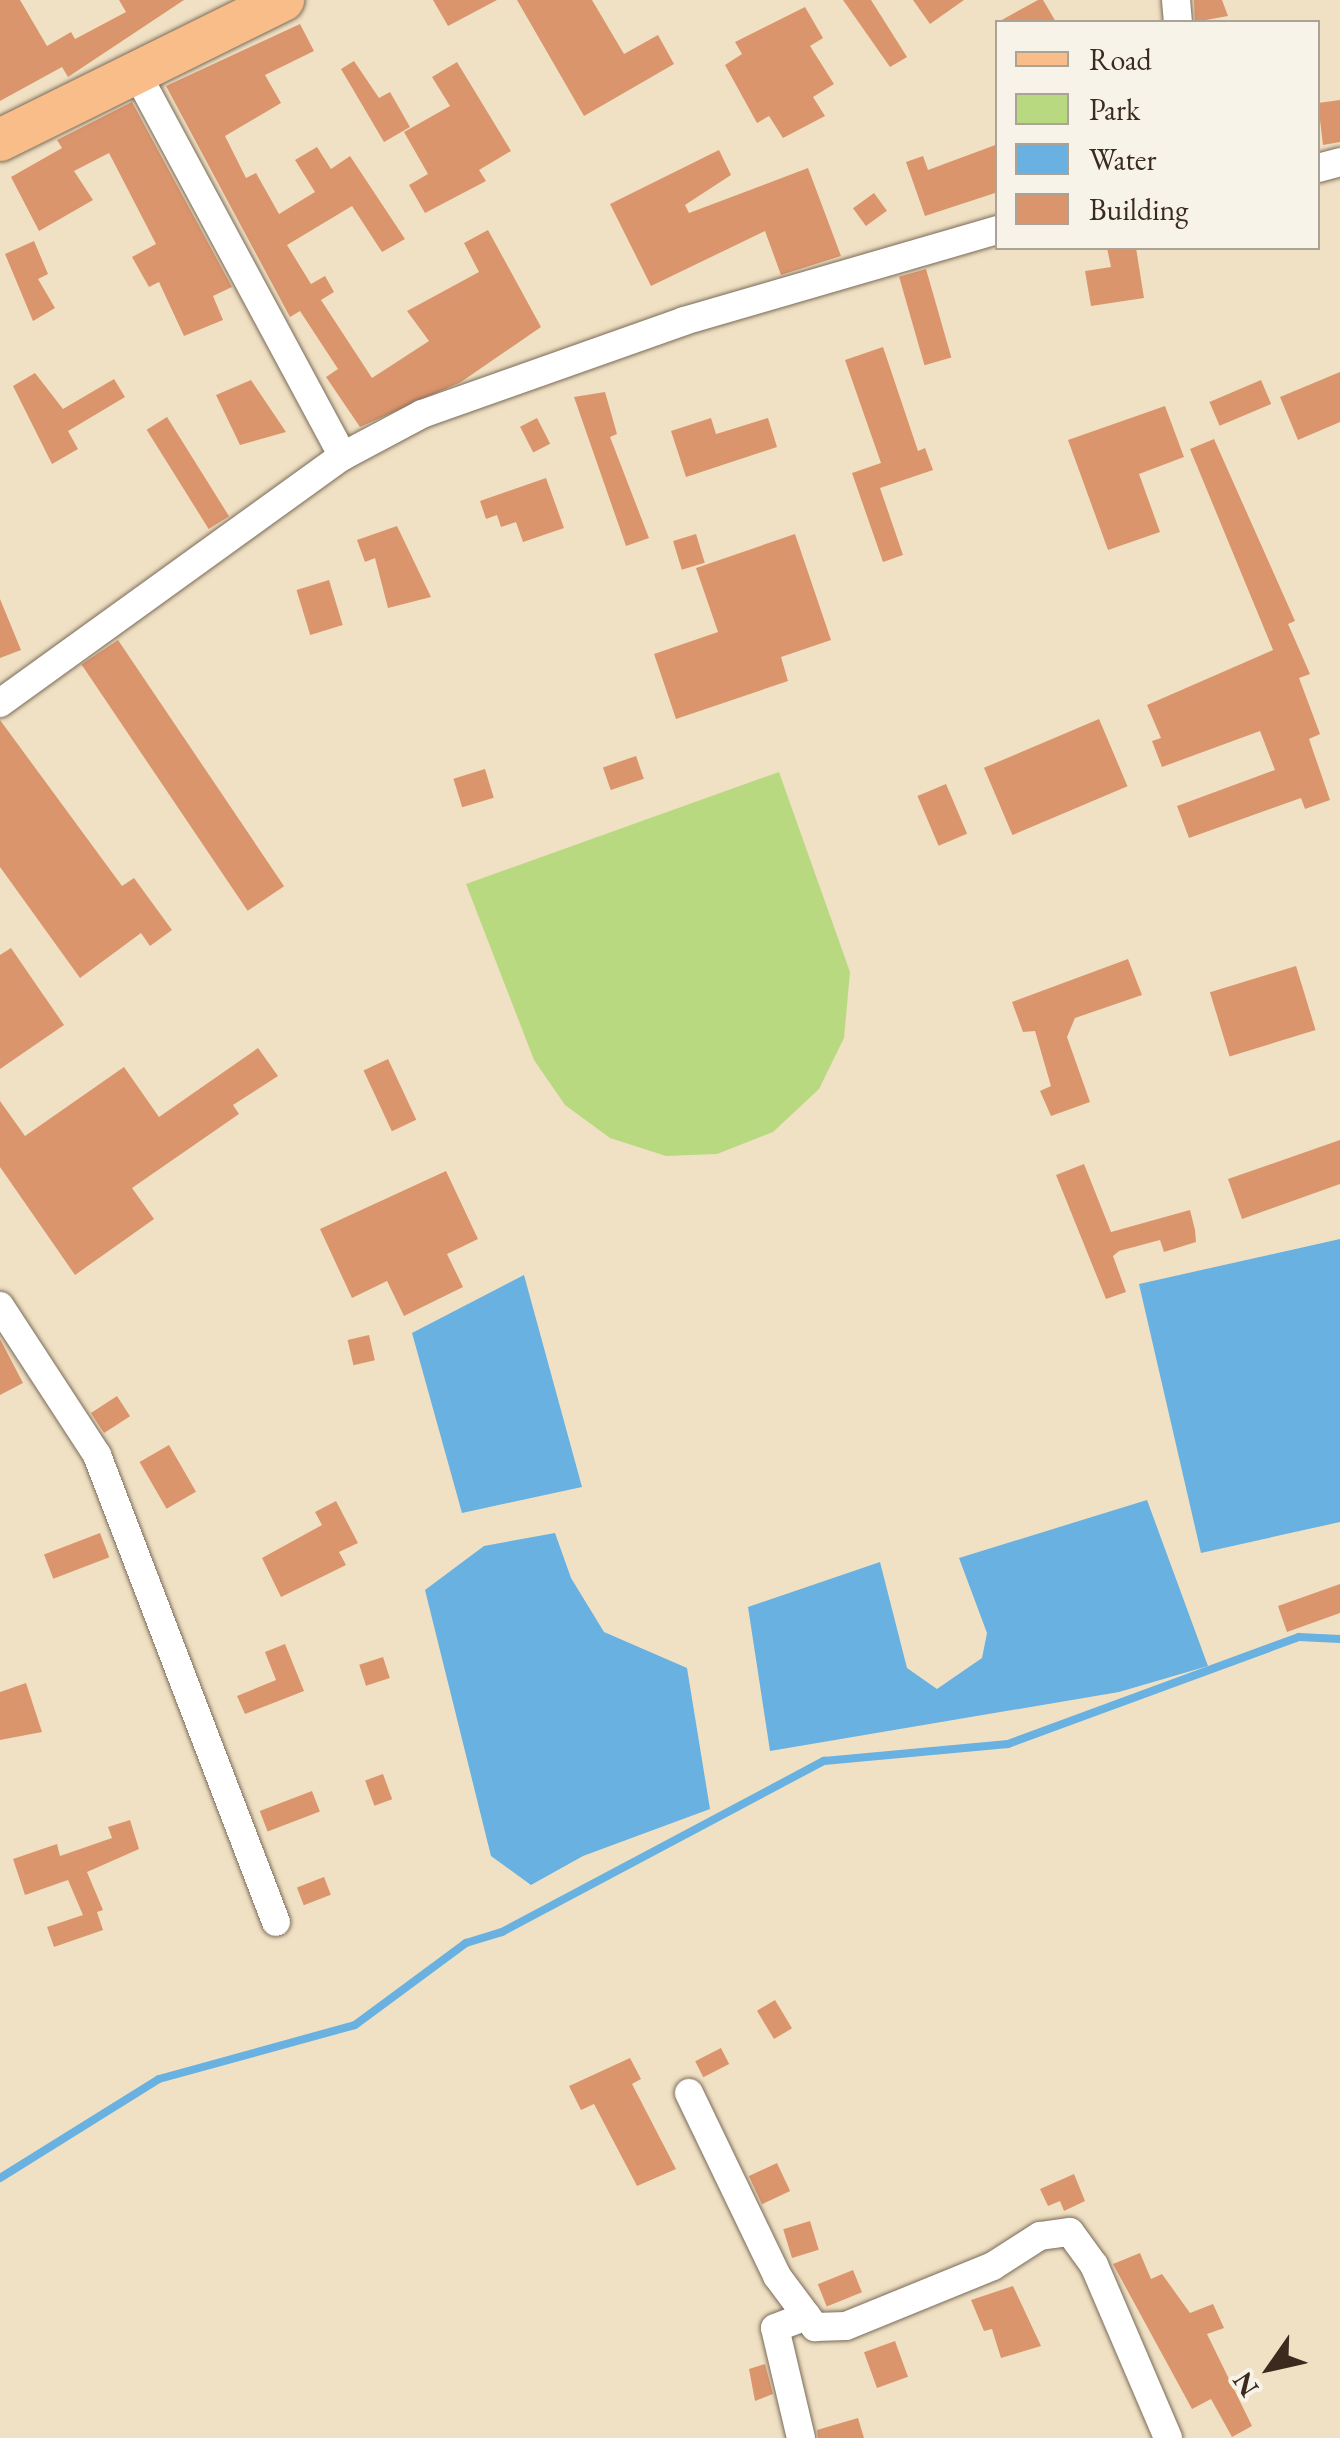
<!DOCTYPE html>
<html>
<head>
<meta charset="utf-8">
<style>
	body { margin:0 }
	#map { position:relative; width:1340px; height:2438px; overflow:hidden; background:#f0e1c4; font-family:"EB Garamond",serif }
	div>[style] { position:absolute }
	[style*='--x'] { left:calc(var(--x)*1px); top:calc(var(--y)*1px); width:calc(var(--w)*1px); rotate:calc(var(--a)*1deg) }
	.green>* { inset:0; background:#b8d980 }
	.water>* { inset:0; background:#68b1e0 }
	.stream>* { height:8px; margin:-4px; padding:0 4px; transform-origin:4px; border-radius:4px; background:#68b1e0 }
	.building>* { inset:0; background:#db956d; transform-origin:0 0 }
	.roads { filter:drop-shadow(0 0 2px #7a6a58) drop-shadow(0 0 2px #7a6a58) }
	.minor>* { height:28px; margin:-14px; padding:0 14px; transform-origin:14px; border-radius:14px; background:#fff }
	.primary>* { height:42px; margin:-21px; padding:0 21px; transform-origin:21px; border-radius:21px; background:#f8bd89 }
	span { translate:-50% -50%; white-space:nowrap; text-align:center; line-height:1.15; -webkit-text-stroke:8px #f7f3e8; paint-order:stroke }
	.legend { position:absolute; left:995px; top:20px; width:325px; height:230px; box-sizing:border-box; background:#f7f3e8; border:2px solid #aca397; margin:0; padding:12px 18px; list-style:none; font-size:30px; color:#3b2a1e }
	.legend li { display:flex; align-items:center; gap:20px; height:50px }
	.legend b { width:50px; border:2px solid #aca397 }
	.north { position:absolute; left:1220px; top:2318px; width:100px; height:100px; -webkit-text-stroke:8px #f7f3e8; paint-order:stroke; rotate:236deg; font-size:28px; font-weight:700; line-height:40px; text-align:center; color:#3b2a1e }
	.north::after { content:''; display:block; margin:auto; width:35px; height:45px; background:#3b2a1e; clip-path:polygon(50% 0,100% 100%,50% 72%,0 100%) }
</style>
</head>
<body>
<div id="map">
	<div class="green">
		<div style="clip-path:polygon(779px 772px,850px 972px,844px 1038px,819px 1089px,773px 1132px,717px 1154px,666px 1156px,610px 1138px,565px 1105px,534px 1060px,466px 884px)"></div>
	</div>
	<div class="water">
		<div style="clip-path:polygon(1340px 1239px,1340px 1522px,1201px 1553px,1139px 1284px)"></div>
		<div style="clip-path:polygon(524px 1275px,582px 1487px,462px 1513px,412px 1333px)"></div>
		<div style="clip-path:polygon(1147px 1500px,1208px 1666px,1119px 1692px,770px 1751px,748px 1607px,880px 1562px,907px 1668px,937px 1689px,982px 1658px,987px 1633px,959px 1558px)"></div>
		<div style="clip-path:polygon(555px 1533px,571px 1578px,604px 1632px,687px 1668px,710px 1809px,583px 1856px,531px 1885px,491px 1856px,425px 1590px,484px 1546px)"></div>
	</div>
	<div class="stream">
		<div style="--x:0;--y:2178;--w:187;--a:-31.9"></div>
		<div style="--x:159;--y:2079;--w:203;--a:-15.4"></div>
		<div style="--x:355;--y:2025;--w:138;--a:-36.5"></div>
		<div style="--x:466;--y:1943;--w:38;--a:-17"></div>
		<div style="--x:502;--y:1932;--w:365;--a:-28"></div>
		<div style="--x:824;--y:1761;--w:185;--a:-5.3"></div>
		<div style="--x:1008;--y:1744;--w:310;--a:-20.2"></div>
		<div style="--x:1299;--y:1637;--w:41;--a:2.8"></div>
	</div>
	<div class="building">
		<div style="clip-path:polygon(0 0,20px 0,47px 46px,71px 32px,75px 39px,126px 12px,119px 0,184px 0,68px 77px,62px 67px,0 101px)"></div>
		<div style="clip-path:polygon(433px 0,497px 0,448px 26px)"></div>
		<div style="clip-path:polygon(517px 0,592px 0,624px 54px,658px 35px,674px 64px,584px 116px)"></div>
		<div style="clip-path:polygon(843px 0,871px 0,907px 57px,890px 67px)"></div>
		<div style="clip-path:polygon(913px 0,964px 0,930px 24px)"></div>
		<div style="clip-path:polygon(1043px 0,1056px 22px,998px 22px,1038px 0)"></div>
		<div style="clip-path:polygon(1194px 0,1222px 0,1228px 16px,1195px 22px)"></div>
		<div style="clip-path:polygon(805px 7px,823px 38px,810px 46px,834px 84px,813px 97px,825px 116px,783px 138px,769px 116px,757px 123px,725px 65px,742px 54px,735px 42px)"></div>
		<div style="clip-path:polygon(300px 24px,314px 51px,265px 75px,281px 103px,225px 136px,246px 178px,256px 173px,279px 214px,315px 192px,295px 160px,317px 147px,331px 169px,350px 156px,405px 239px,382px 252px,352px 206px,287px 245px,311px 284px,325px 276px,334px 292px,321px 300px,372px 378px,429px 341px,407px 311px,479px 272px,464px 243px,488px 230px,541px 327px,461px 382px,360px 427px,326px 377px,338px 369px,300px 311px,290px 317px,166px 86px)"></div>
		<div style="clip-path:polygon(354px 61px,379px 98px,390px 92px,410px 127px,384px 142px,341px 69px)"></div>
		<div style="clip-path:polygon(457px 62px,511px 151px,479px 170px,486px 181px,425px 213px,409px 185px,428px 174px,404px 132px,450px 106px,432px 77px)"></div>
		<div style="clip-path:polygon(1340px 100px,1340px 142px,1323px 145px,1318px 103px)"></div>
		<div style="clip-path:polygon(132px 102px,232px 287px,213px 296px,223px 320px,184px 336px,159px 282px,149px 287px,132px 257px,156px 244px,109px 153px,74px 171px,93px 200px,39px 231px,11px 177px,62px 148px,57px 140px)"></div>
		<div style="clip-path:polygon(998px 144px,998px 192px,925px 216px,906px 162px,923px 156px,928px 170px)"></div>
		<div style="clip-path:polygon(719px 150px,731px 175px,685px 205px,689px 213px,808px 168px,841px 256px,781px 275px,765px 231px,651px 286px,610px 204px)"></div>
		<div style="left:874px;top:193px;width:22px;height:26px;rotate:54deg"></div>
		<div style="clip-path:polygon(34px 241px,48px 274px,38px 279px,55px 308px,33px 321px,5px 254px)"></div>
		<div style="clip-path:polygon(1107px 248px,1136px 248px,1144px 298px,1091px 306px,1085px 271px,1111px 267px)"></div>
		<div style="left:926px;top:269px;width:92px;height:28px;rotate:74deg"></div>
		<div style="clip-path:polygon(883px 347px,918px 451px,925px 448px,933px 470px,880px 488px,903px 555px,883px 562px,852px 473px,881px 463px,845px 360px)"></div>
		<div style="clip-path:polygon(1340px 372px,1340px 422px,1298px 440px,1280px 397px)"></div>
		<div style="clip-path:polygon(35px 373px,63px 409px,114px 379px,125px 397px,68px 431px,78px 449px,52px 464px,13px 386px)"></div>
		<div style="clip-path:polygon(251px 380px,286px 432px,240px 445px,216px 395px)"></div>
		<div style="left:1261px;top:380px;width:26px;height:56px;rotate:67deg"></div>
		<div style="clip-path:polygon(605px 392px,617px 434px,610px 437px,649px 538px,626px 546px,574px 397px)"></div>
		<div style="clip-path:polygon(1165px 406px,1184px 457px,1139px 474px,1160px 532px,1108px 550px,1068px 440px)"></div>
		<div style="left:167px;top:417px;width:117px;height:24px;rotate:58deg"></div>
		<div style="left:537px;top:418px;width:29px;height:19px;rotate:63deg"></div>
		<div style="clip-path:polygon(711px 418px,716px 434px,768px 418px,777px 447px,686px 477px,671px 431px)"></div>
		<div style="clip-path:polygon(1214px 439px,1295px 621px,1288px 624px,1310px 674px,1299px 678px,1320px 734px,1309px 739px,1330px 800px,1305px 809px,1301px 798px,1189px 838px,1177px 806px,1275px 770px,1260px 731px,1162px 767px,1152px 741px,1161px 738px,1147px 705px,1273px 650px,1190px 449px)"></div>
		<div style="clip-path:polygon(546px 478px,564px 528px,523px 542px,516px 522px,501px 527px,497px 515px,486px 519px,480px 501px)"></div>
		<div style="clip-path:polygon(397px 526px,431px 597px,388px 608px,375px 558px,365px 562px,357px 540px)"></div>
		<div style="left:696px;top:534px;width:30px;height:24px;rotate:73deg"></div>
		<div style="clip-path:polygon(795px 534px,831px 640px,781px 657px,788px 681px,676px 719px,654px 654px,718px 632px,696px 568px)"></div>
		<div style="left:329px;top:580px;width:47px;height:34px;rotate:73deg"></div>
		<div style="clip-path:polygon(0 599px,21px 650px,0 658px)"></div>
		<div style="left:118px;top:640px;width:297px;height:44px;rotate:56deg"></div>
		<div style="left:1099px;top:719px;width:73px;height:125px;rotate:67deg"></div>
		<div style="clip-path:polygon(0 720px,122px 886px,134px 878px,172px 930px,150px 946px,141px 933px,80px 978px,0 867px)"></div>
		<div style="left:636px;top:756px;width:24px;height:35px;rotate:71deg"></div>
		<div style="left:485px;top:769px;width:30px;height:33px;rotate:73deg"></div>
		<div style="left:946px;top:784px;width:54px;height:31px;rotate:67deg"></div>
		<div style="clip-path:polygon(11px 948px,64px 1025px,0 1069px,0 955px)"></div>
		<div style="clip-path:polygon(1128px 959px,1142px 995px,1075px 1018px,1067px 1037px,1090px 1102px,1051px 1116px,1040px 1091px,1051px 1086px,1035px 1031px,1023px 1032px,1012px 1002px)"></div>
		<div style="left:1296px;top:966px;width:67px;height:90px;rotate:73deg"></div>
		<div style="clip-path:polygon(258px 1048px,278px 1076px,233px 1105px,239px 1114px,132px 1188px,154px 1219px,75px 1275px,0 1167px,0 1101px,25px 1136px,124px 1067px,159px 1117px)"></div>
		<div style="left:388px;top:1059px;width:67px;height:27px;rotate:65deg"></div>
		<div style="clip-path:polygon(1340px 1140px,1340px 1184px,1242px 1219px,1228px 1179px)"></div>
		<div style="clip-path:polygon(1084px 1164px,1111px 1232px,1190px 1210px,1195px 1230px,1196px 1242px,1164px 1252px,1160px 1240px,1119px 1251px,1113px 1256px,1126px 1292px,1106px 1299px,1056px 1175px)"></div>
		<div style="clip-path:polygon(446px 1171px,478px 1239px,447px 1254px,463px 1287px,404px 1316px,387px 1281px,352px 1298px,320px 1229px)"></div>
		<div style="left:369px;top:1335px;width:26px;height:22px;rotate:77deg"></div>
		<div style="clip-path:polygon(0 1339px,23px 1383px,0 1395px)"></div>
		<div style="left:117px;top:1396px;width:24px;height:31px;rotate:57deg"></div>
		<div style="left:169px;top:1445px;width:54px;height:34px;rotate:60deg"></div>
		<div style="clip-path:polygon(336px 1501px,358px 1543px,339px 1552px,346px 1565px,281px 1597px,262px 1558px,322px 1525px,315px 1512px)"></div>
		<div style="left:100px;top:1533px;width:26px;height:60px;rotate:69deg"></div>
		<div style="clip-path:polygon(1340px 1584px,1340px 1613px,1287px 1632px,1278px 1606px)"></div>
		<div style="clip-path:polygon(285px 1644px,304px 1691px,245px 1714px,237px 1696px,276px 1680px,265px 1652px)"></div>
		<div style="left:383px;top:1657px;width:22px;height:25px;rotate:72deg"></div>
		<div style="clip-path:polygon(26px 1683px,42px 1732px,0 1740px,0 1692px)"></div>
		<div style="left:383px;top:1774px;width:27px;height:19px;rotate:70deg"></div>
		<div style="left:312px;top:1791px;width:22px;height:56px;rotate:69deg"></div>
		<div style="clip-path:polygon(130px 1820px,139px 1849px,87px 1872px,103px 1910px,97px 1912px,103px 1930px,54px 1947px,47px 1927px,83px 1915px,68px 1880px,25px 1895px,13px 1859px,57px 1844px,60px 1856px,112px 1838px,108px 1827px)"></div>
		<div style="left:324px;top:1877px;width:19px;height:29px;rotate:69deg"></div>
		<div style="left:775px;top:2000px;width:33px;height:21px;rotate:59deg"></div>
		<div style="left:721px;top:2048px;width:18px;height:29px;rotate:63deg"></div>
		<div style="clip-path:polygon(630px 2058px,641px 2079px,632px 2084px,676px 2169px,637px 2186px,594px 2104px,581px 2110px,569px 2086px)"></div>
		<div style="left:777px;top:2163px;width:31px;height:31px;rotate:65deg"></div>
		<div style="clip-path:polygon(1074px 2174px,1085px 2201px,1064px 2211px,1060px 2201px,1048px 2206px,1040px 2189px)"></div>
		<div style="left:810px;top:2221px;width:30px;height:28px;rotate:73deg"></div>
		<div style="clip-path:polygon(1140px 2253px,1151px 2279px,1162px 2274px,1190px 2313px,1213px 2304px,1224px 2328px,1207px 2334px,1252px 2426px,1232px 2437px,1211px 2399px,1192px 2409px,1113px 2264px)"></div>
		<div style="left:853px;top:2270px;width:24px;height:38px;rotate:68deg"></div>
		<div style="clip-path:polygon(1013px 2286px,1041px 2346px,1001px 2358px,992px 2329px,984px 2331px,971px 2300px)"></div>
		<div style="left:895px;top:2341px;width:38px;height:33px;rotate:70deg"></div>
		<div style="clip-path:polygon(765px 2364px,773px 2394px,755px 2401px,749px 2369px)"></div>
		<div style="clip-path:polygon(858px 2418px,864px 2438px,818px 2438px,817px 2430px)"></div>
	</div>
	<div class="roads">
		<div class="minor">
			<div style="--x:1176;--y:0;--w:22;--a:85"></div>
			<div style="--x:137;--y:74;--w:434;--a:61.7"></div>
			<div style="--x:1318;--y:168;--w:23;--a:-15"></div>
			<div style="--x:0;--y:703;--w:423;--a:-35.8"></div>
			<div style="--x:343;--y:456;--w:89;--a:-28"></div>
			<div style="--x:422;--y:414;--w:278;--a:-19.5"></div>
			<div style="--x:684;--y:321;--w:327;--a:-16.2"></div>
			<div style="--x:0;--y:1306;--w:178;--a:56.9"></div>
			<div style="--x:97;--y:1455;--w:500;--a:69.03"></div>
			<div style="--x:689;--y:2093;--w:203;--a:64.3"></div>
			<div style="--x:777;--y:2276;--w:64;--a:53.3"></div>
			<div style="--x:815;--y:2327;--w:31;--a:-2"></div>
			<div style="--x:846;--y:2326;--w:159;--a:-22.2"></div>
			<div style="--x:993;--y:2266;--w:56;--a:-32.6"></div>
			<div style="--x:1040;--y:2236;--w:30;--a:-8"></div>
			<div style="--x:1070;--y:2232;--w:41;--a:54"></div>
			<div style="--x:1094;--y:2265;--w:188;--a:66.8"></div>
			<div style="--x:801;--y:2438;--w:113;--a:-103.3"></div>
			<div style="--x:775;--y:2328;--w:34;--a:-21"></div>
		</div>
		<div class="primary">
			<div style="--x:0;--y:140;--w:316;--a:-26.3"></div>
		</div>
	</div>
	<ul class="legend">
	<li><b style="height:12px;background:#f8bd89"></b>Road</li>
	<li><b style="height:28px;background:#b8d980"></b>Park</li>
	<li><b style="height:28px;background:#68b1e0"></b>Water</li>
	<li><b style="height:28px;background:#db956d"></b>Building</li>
	</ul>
	<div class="north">N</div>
</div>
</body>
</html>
